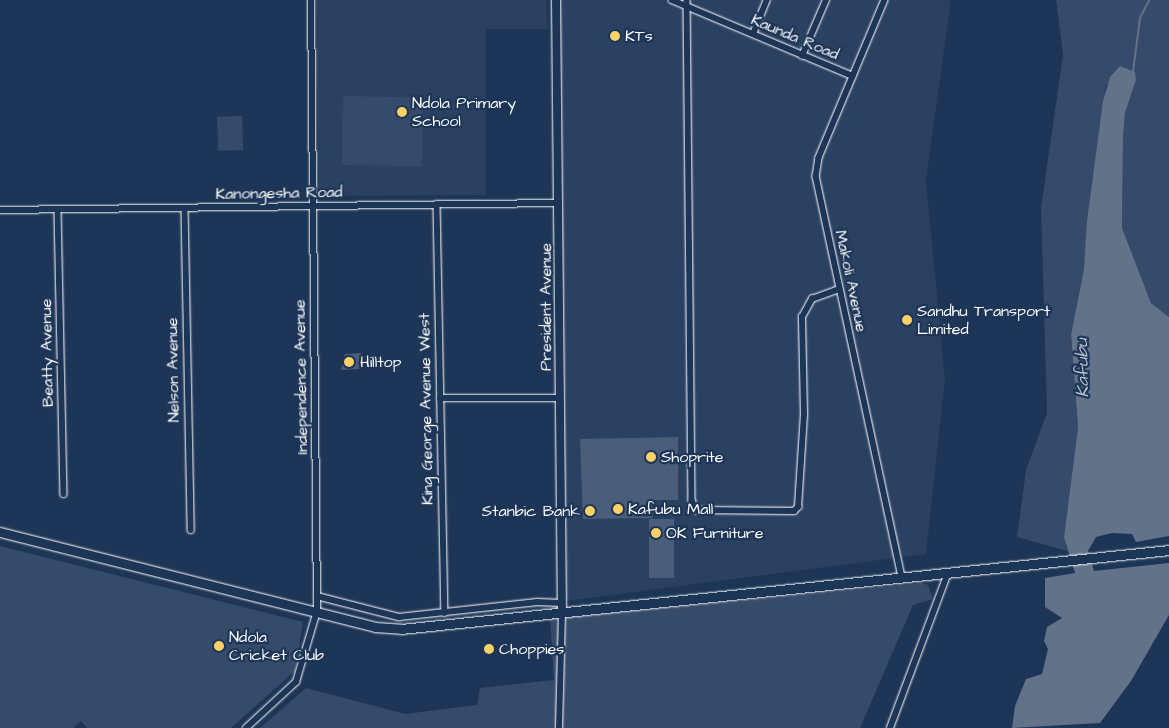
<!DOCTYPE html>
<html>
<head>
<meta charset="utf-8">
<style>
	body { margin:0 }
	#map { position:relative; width:1169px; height:728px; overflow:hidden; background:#1d3557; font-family:"Architects Daughter",sans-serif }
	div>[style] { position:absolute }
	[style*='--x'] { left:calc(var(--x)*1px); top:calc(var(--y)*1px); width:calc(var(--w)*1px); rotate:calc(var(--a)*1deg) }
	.built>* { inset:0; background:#2a4161 }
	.green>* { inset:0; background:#364b69; transform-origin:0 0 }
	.water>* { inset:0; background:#617289 }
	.stream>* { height:2px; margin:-1px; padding:0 1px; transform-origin:1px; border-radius:1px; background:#617289 }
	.building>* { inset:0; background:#4a5d79; transform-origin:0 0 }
	.roads { filter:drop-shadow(0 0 1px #fff) drop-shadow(0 0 1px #fff) }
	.minor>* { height:5.5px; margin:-2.75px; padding:0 2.75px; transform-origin:2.75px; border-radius:2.75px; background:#1d3557 }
	.major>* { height:8px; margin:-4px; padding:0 4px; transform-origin:4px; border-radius:4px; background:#1d3557 }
	.highway>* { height:9px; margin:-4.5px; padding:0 4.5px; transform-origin:4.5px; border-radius:4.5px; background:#1d3557 }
	.dots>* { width:14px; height:14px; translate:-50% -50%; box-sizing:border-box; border:2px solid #1d3557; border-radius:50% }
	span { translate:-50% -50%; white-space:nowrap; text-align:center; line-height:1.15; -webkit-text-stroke:4.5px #1d3557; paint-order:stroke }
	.poi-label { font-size:16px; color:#fff }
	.left { translate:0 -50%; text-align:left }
	.right { translate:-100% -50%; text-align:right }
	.street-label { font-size:16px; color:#fff }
	.water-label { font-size:18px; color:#b8c0ca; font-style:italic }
</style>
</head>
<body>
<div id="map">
	<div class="built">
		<div style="clip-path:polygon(316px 0,546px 0,548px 29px,486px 29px,486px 195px,319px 196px)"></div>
		<div style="clip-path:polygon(560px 0,680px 0,689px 4px,690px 0,951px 0,926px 180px,945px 379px,926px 554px,565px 601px)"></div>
	</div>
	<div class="green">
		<div style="clip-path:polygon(1056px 0,1169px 0,1169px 317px,1151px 303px,1122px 228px,1123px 138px,1125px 113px,1136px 80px,1106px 85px,1084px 269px,1071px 334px,1078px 427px,1064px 537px,1071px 552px,1017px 537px,1026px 470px,1047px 413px,1041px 208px,1063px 55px)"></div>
		<div style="left:343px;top:96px;width:80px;height:69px;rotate:1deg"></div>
		<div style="left:242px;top:116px;width:34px;height:25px;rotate:88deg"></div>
		<div style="clip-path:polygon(0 546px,303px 622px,295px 671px,231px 728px,87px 728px,81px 721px,73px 728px,0 728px)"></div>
		<div style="clip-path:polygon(922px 583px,928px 585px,933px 599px,913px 605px,860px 728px,260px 728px,306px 688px,405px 714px,477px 705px,480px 688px,554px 680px,550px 619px)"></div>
	</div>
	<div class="water">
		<div style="clip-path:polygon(1120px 66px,1135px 72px,1136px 80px,1125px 113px,1123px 138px,1122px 228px,1151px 303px,1169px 317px,1169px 536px,1136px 542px,1132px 534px,1112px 533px,1096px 537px,1088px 551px,1094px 571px,1169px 563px,1169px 615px,1131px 681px,1100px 723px,1012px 728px,1015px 706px,1026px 679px,1042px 674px,1048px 649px,1044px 641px,1047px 627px,1062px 618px,1045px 607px,1045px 578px,1075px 573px,1064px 537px,1078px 427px,1071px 334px,1084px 269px,1087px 221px,1103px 101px,1110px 77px)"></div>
	</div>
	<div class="stream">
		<div style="--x:1133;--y:72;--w:54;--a:-82.6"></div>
		<div style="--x:1140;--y:18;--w:20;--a:-63"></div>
	</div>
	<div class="building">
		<div style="clip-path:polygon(361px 353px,361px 369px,341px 370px,345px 354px)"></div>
		<div style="clip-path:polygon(678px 437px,678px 500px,653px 500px,653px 518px,583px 519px,580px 439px)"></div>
		<div style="left:649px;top:519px;width:25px;height:59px"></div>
	</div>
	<div class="roads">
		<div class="minor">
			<div style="--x:672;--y:0;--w:196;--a:22.8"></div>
			<div style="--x:687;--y:0;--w:500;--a:89.43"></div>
			<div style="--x:692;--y:500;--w:11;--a:68"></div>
			<div style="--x:696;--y:510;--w:98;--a:0.6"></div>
			<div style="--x:794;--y:511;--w:6;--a:-45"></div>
			<div style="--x:798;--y:507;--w:92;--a:-86.3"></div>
			<div style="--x:804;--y:415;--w:98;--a:-91.2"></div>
			<div style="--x:802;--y:317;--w:21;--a:-61"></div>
			<div style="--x:812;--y:299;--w:29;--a:-20"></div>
			<div style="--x:885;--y:0;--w:171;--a:112.7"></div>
			<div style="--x:819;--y:158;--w:18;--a:99"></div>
			<div style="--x:816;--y:176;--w:409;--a:77.9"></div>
			<div style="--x:753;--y:34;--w:37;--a:-68"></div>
			<div style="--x:802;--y:56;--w:61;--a:-66.8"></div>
			<div style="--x:437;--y:204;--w:409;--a:88.9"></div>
			<div style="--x:185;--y:208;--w:322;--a:88.9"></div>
			<div style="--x:0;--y:210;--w:559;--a:-0.72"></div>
			<div style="--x:58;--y:210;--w:284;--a:88.8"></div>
			<div style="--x:440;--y:398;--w:120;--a:0"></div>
			<div style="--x:317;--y:596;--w:85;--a:14.4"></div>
			<div style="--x:399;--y:617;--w:139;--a:-6.2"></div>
			<div style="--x:537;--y:602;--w:25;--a:2"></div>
			<div style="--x:246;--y:728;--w:68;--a:-42.6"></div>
			<div style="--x:296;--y:682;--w:74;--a:-73.5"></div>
			<div style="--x:317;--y:611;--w:611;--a:-90.56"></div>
			<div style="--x:559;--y:728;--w:115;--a:-88.5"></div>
			<div style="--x:890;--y:728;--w:165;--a:-69.5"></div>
		</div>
		<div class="major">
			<div style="--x:556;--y:0;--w:613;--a:89.44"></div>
		</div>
		<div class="highway">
			<div style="--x:0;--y:532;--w:387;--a:14.2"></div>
			<div style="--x:375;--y:627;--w:26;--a:4"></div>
			<div style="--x:401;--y:629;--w:772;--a:-5.87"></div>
		</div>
	</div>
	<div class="dots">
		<div style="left:615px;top:36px;background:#ffd166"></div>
		<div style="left:402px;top:112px;background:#ffd166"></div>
		<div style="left:907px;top:320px;background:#ffd166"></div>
		<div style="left:349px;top:362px;background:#ffd166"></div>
		<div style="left:651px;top:457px;background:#ffd166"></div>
		<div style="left:618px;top:509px;background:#ffd166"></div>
		<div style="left:590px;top:511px;background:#ffd166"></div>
		<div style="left:656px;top:533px;background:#ffd166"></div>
		<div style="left:219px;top:646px;background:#ffd166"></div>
		<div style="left:489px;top:649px;background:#ffd166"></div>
	</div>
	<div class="poi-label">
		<span class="left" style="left:625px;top:36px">KTs</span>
		<span class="left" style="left:412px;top:112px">Ndola Primary<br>School</span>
		<span class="left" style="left:917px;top:320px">Sandhu Transport<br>Limited</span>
		<span class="left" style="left:360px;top:362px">Hilltop</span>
		<span class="left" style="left:661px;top:457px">Shoprite</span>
		<span class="left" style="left:628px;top:509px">Kafubu Mall</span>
		<span class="right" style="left:580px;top:511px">Stanbic Bank</span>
		<span class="left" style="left:666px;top:533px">OK Furniture</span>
		<span class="left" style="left:229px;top:646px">Ndola<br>Cricket Club</span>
		<span class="left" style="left:499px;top:649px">Choppies</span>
	</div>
	<div class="street-label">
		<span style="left:795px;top:37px;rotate:23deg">Kaunda Road</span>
		<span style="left:279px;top:193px;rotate:-1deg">Kanongesha Road</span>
		<span style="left:851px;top:281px;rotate:78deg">Makoli Avenue</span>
		<span style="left:546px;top:307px;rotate:-90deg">President Avenue</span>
		<span style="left:47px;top:353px;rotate:-91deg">Beatty Avenue</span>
		<span style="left:173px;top:370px;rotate:-91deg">Nelson Avenue</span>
		<span style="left:301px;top:377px;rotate:-91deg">Independence Avenue</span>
		<span style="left:426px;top:409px;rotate:-91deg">King George Avenue West</span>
	</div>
	<div class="water-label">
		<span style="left:1083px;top:368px;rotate:-91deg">Kafubu</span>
	</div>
</div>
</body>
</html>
